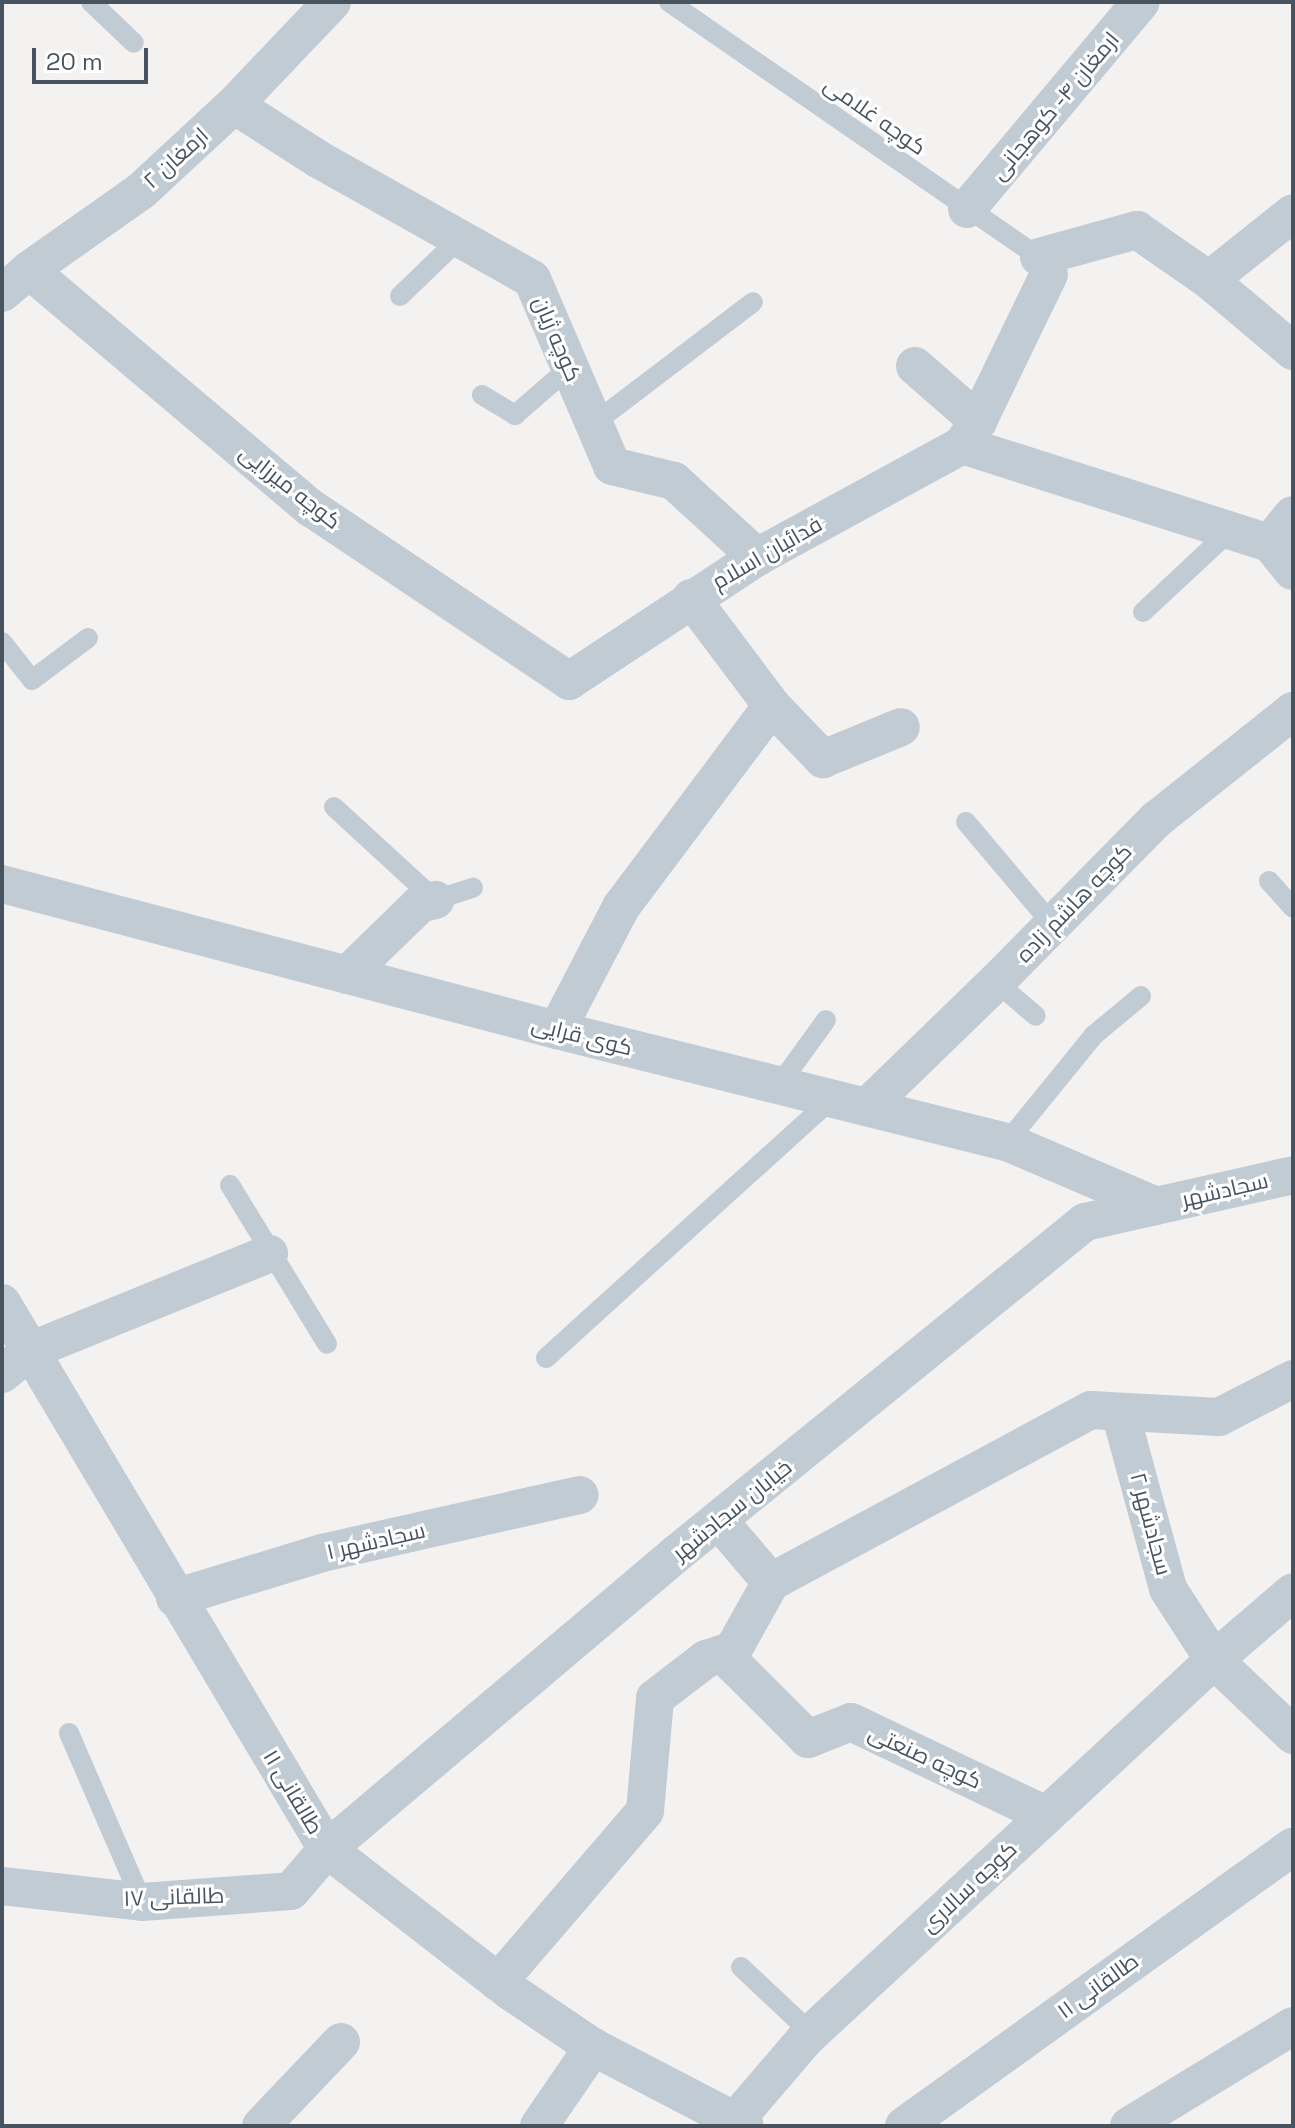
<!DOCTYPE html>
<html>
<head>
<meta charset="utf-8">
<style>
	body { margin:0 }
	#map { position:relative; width:1295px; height:2128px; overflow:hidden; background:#f4f1f1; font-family:"Space Grotesk",Cairo,sans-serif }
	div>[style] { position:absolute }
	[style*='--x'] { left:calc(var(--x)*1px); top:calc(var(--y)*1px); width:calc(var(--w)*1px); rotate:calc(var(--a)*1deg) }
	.service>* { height:20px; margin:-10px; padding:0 10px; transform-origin:10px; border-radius:10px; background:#c1cbd4 }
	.minor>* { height:38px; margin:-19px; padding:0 19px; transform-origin:19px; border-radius:19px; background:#c1cbd4 }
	span { translate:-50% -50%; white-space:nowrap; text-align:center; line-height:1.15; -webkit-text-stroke:6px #fff; paint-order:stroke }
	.street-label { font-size:22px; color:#475460 }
	.frame { position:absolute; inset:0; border:4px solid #475460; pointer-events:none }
	.scale { position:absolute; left:32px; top:48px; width:116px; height:36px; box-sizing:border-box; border:4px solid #475460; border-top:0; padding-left:10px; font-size:24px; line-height:28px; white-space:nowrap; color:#475460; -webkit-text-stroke:6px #fff; paint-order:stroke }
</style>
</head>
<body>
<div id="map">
	<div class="service">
		<div style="--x:91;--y:2;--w:59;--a:43.6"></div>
		<div style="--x:669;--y:2;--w:449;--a:34.6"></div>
		<div style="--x:1039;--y:257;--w:7;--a:63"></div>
		<div style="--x:400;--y:296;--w:81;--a:-44"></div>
		<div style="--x:482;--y:395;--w:39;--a:31"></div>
		<div style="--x:515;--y:415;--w:70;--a:-41"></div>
		<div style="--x:593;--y:424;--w:201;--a:-37.3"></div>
		<div style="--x:1143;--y:612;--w:120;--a:-43"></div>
		<div style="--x:2;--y:642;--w:48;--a:51.7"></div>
		<div style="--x:32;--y:680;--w:70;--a:-36.9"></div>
		<div style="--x:334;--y:807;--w:137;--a:42.6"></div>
		<div style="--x:435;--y:900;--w:40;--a:-18"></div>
		<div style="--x:966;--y:822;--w:135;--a:49.8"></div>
		<div style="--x:1269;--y:881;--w:36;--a:48"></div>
		<div style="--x:996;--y:982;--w:52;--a:40.4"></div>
		<div style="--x:779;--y:1085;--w:80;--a:-54.1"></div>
		<div style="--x:1007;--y:1142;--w:138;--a:-50.9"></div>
		<div style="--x:1094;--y:1035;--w:61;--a:-39.7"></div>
		<div style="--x:230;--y:1185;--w:186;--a:58.6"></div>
		<div style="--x:546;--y:1358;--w:387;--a:-42.2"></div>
		<div style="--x:69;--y:1733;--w:184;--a:66.6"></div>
		<div style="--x:741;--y:1967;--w:96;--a:43.3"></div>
	</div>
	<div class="minor">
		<div style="--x:234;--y:105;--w:100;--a:32.7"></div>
		<div style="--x:318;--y:159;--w:245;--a:29.3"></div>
		<div style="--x:532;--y:279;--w:203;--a:66.8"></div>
		<div style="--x:612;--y:466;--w:64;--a:13.6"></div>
		<div style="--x:674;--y:481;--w:113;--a:42.5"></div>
		<div style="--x:967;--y:209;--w:270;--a:-50"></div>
		<div style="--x:1039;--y:257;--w:102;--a:-15.4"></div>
		<div style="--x:1137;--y:230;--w:88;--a:34.8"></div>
		<div style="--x:1209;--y:280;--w:110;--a:40.2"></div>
		<div style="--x:29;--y:270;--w:369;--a:40.2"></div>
		<div style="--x:311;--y:508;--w:311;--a:33.8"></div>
		<div style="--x:569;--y:681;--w:225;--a:-33.4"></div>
		<div style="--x:757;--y:557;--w:234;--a:-28.6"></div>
		<div style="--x:962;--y:445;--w:29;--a:-56"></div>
		<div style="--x:978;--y:421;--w:163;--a:-64.2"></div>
		<div style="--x:1209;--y:280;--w:107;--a:-38.6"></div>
		<div style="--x:2;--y:293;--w:35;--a:-40"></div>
		<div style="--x:29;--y:270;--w:137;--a:-35.2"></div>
		<div style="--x:141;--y:191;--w:127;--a:-42.8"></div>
		<div style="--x:234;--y:105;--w:142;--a:-46.4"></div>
		<div style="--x:915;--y:366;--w:84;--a:41.1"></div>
		<div style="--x:962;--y:445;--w:323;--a:17.7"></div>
		<div style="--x:1270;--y:543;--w:36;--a:51"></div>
		<div style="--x:1270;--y:543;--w:36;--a:-51"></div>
		<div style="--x:691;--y:598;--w:135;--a:53.1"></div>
		<div style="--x:772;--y:706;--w:74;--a:46.1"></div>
		<div style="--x:823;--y:759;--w:84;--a:-22.3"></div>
		<div style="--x:2;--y:884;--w:574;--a:14.74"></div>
		<div style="--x:557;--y:1030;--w:464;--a:14"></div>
		<div style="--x:1007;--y:1142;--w:162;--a:23.2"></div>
		<div style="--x:347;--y:975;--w:102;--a:-44.2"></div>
		<div style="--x:420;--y:904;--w:16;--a:-15"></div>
		<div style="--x:557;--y:1030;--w:139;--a:-62.5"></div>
		<div style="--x:621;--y:907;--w:251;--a:-53.1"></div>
		<div style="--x:867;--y:1107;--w:180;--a:-44.1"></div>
		<div style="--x:996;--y:982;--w:229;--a:-45.4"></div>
		<div style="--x:1157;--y:819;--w:174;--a:-38.5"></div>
		<div style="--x:2;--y:1303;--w:635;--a:59.24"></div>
		<div style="--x:327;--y:1849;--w:232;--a:37.8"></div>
		<div style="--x:510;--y:1991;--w:100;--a:34"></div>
		<div style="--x:593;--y:2047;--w:171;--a:27.5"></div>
		<div style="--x:2;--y:1374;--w:38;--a:-39"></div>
		<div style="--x:32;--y:1350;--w:256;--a:-22.1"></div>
		<div style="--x:1120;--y:1412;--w:183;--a:74.8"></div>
		<div style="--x:1168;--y:1589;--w:85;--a:57.1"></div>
		<div style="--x:1214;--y:1660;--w:109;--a:43.5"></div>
		<div style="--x:719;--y:1521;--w:80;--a:49.6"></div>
		<div style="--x:771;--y:1582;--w:363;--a:-28.3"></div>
		<div style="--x:1091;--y:1410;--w:128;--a:3.1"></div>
		<div style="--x:1219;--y:1417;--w:83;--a:-27.2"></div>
		<div style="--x:771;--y:1582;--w:78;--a:119.2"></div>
		<div style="--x:733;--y:1650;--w:14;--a:90"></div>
		<div style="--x:733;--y:1664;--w:106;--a:45"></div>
		<div style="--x:808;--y:1739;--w:46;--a:-21.6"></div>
		<div style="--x:851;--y:1722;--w:216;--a:25.5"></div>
		<div style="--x:175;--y:1598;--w:154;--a:-17"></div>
		<div style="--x:322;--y:1553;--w:264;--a:-12.7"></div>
		<div style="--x:2;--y:1886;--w:141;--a:6.5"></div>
		<div style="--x:142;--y:1902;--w:149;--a:-4.2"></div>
		<div style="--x:291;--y:1891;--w:55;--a:-49.4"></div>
		<div style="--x:327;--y:1849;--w:457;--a:-40.2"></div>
		<div style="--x:676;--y:1554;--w:527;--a:-39.07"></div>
		<div style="--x:1085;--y:1222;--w:213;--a:-12.7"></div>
		<div style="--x:498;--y:1982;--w:225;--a:-49.3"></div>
		<div style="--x:645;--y:1811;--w:113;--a:-84.9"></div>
		<div style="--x:655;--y:1698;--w:64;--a:-37.4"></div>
		<div style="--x:706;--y:1659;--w:28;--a:-18"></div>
		<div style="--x:734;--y:2122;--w:111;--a:-49.4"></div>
		<div style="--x:806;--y:2038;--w:556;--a:-42.81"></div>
		<div style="--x:1214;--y:1660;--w:104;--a:-40.7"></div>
		<div style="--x:261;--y:2126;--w:116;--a:-46.4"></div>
		<div style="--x:539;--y:2126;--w:96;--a:-55.6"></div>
		<div style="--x:904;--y:2126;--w:479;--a:-35.7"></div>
		<div style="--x:1129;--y:2126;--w:192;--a:-31.4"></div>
	</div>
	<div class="street-label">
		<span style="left:1055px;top:106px;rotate:-50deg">ارمغان ۴- کوهجانی</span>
		<span style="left:875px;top:116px;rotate:35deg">کوچه غلامی</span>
		<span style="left:176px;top:158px;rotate:-42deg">ارمغان ۲</span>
		<span style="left:557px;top:339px;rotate:67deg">کوچه ژیان</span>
		<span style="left:290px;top:487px;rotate:38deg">کوچه میرزایی</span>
		<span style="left:767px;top:553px;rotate:-30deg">فدائیان اسلام</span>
		<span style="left:1074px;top:903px;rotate:-46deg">کوچه هاشم زاده</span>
		<span style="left:582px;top:1036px;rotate:14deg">کوی قرایی</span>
		<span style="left:1225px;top:1190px;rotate:-13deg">سجادشهر</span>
		<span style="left:732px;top:1510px;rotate:-39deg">خیابان سجادشهر</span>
		<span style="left:1151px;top:1524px;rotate:75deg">سجادشهر ۲</span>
		<span style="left:376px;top:1541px;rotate:-13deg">سجادشهر ۱</span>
		<span style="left:925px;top:1757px;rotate:25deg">کوچه صنعتی</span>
		<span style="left:293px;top:1792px;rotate:59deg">طالقانی ۱۱</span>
		<span style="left:969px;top:1887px;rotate:-43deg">کوچه سالاری</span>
		<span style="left:174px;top:1897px;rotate:-2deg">طالقانی ۱۷</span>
		<span style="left:1098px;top:1986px;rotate:-36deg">طالقانی ۱۱</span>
	</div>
	<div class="frame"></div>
	<div class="scale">20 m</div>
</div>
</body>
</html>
